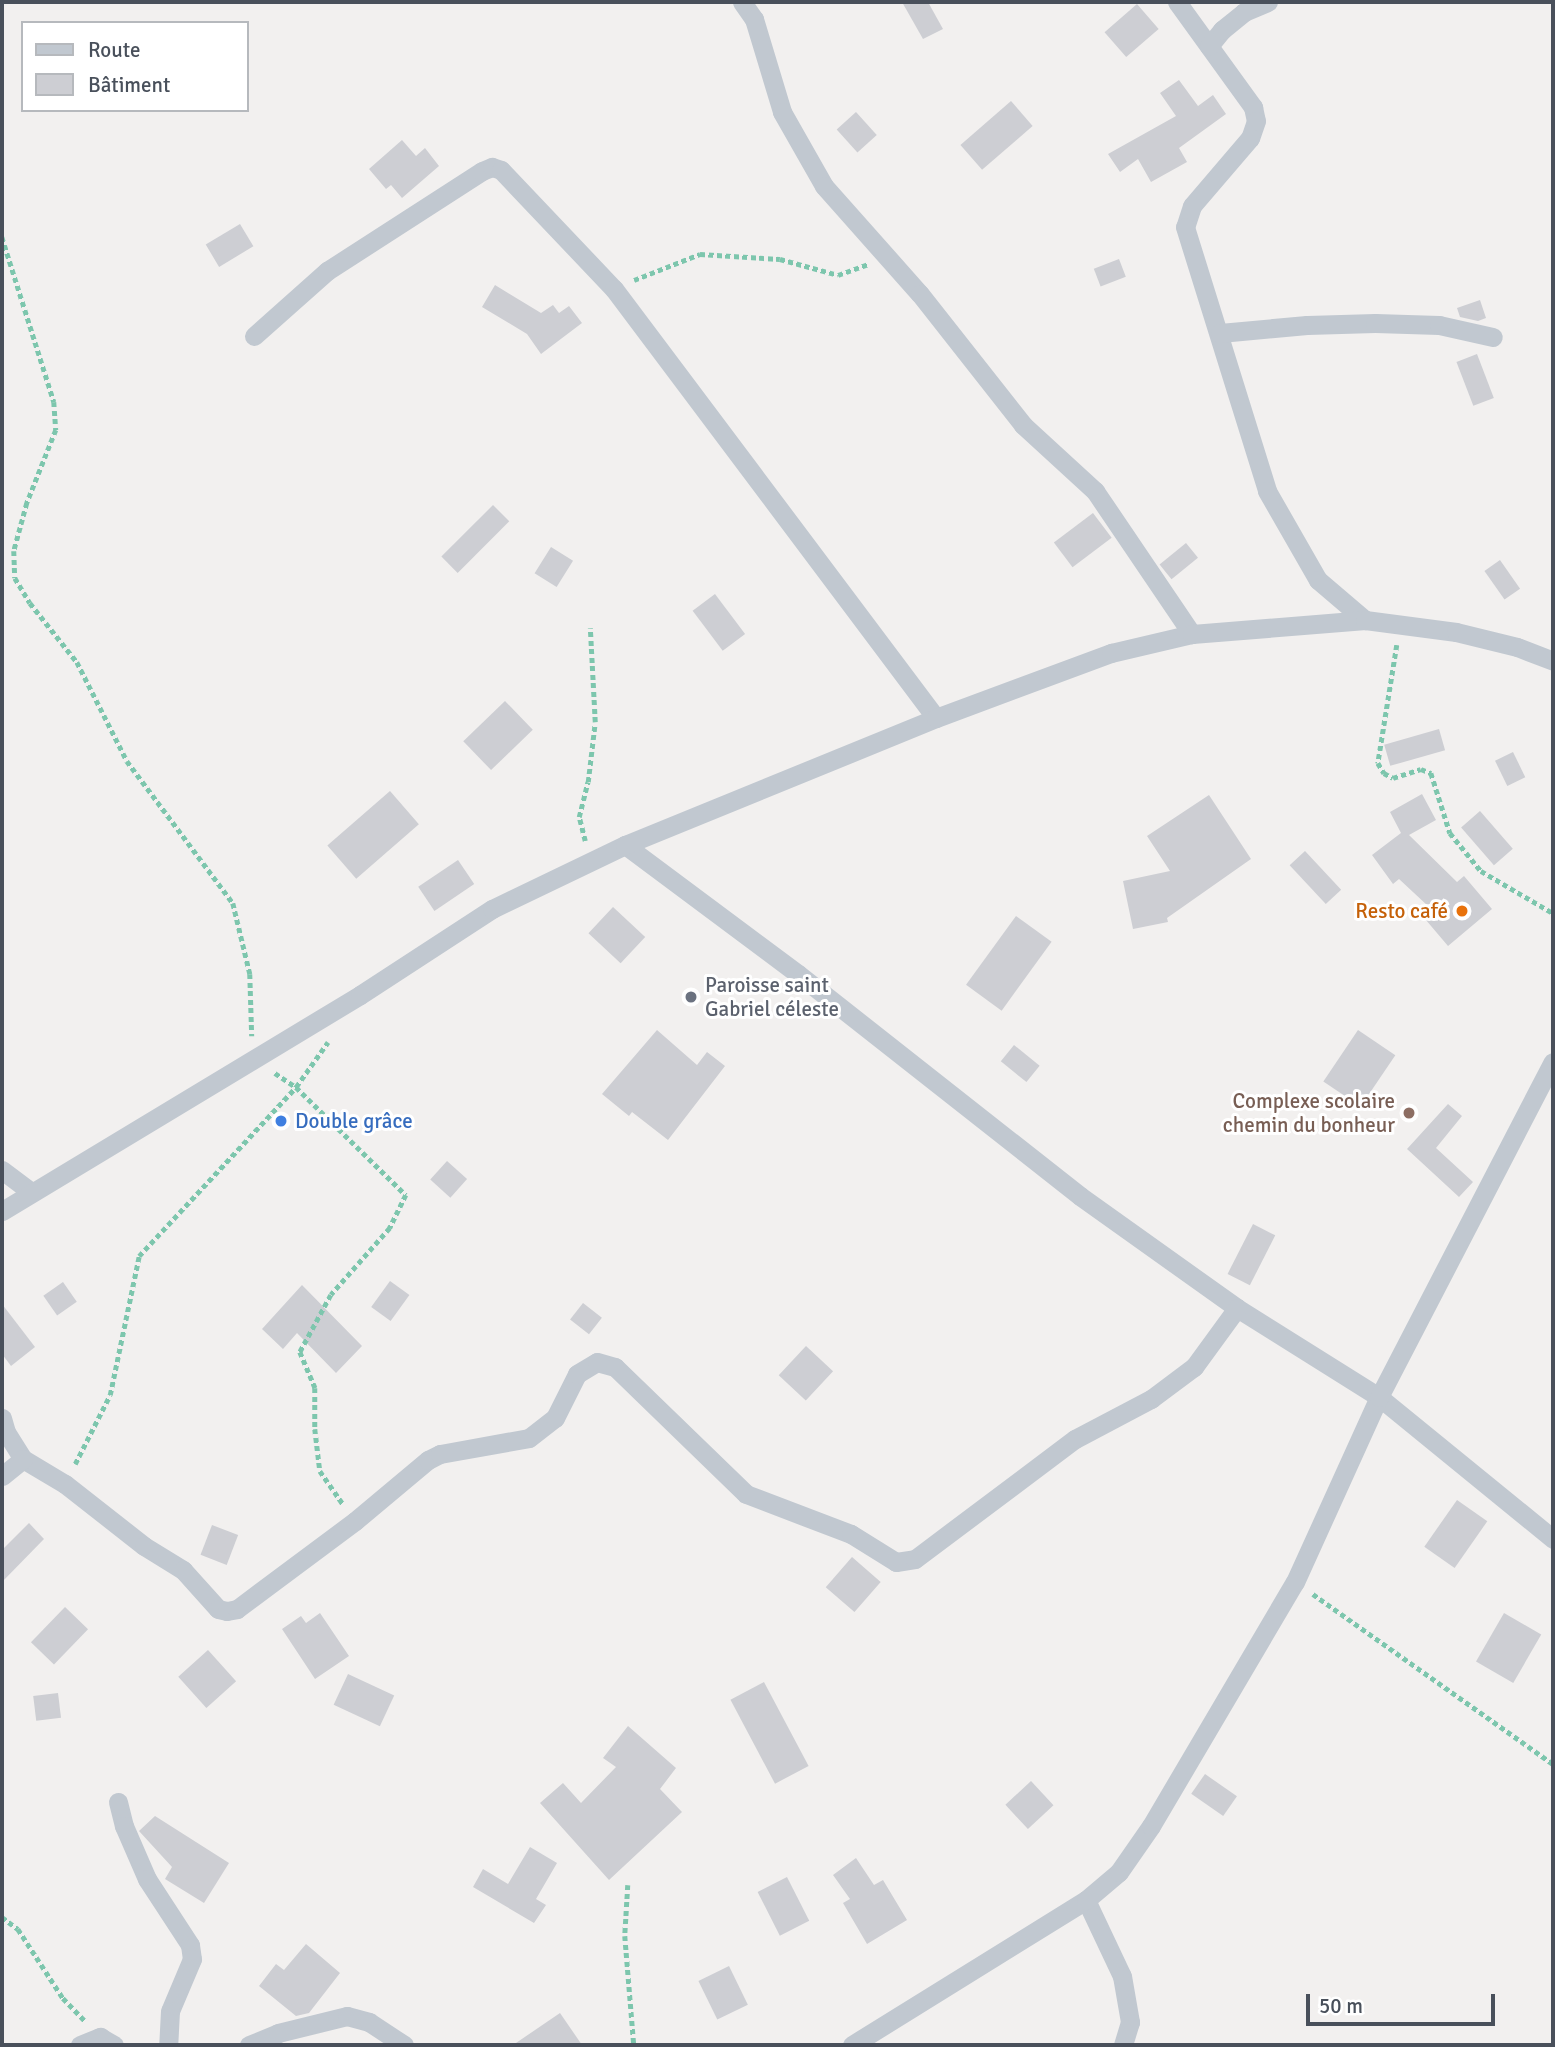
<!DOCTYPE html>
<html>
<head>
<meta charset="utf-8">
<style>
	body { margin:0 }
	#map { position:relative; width:1555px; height:2047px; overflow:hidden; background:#f2f0ef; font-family:Signika,sans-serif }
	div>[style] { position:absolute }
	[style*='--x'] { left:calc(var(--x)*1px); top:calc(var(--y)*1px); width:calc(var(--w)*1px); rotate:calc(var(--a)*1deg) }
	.building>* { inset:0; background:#cdced3; transform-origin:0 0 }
	.path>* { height:4.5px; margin-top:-2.25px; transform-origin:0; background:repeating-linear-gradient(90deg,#7dc6ad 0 5px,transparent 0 8.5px) }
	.street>* { height:19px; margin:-9.5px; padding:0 9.5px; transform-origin:9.5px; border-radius:9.5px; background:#c1c8d0 }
	.dots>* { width:19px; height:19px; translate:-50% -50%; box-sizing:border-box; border:4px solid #fff; border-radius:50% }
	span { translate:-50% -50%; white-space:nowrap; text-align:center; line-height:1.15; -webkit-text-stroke:6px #fff; paint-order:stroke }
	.food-label { font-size:21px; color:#c56008 }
	.right { translate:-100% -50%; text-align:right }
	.worship-label { font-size:21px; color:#5b616d }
	.left { translate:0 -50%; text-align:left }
	.education-label { font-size:21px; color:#785e54 }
	.shop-label { font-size:21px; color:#366cbe }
	.frame { position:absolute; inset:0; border:4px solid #49505b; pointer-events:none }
	.legend { position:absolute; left:21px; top:21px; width:228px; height:91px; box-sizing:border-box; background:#fff; border:2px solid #b6b9bd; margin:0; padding:9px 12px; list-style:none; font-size:21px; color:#49505b }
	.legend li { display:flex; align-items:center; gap:14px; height:35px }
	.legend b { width:35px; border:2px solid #b6b9bd }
	.scale { position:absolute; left:1306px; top:1994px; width:189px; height:32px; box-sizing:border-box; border:4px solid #49505b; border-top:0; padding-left:9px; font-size:21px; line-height:24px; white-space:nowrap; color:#49505b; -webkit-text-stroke:5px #fff; paint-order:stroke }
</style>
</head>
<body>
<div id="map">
	<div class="building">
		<div style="clip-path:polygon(902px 2px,928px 2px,943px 29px,923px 39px)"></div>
		<div style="left:1137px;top:4px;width:33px;height:43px;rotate:49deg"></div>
		<div style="clip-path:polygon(1179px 80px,1198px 106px,1213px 95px,1226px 114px,1179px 148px,1187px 162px,1151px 182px,1138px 159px,1120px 172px,1108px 154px,1176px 116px,1160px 93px)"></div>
		<div style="left:1011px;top:101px;width:33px;height:67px;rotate:49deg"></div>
		<div style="left:856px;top:112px;width:31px;height:26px;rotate:48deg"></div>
		<div style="clip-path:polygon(402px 140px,416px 156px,425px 148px,439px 166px,402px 198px,391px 185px,386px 189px,369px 169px)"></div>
		<div style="left:240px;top:224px;width:26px;height:40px;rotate:59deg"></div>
		<div style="left:1119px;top:259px;width:19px;height:27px;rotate:69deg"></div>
		<div style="clip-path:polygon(495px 285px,541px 313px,553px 305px,559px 313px,569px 306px,582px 323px,541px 354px,527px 334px,482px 307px)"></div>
		<div style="clip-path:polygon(1480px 300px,1486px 318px,1478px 321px,1460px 317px,1457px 308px)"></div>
		<div style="left:1477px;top:354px;width:47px;height:22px;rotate:69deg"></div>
		<div style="left:493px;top:505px;width:23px;height:73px;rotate:45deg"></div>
		<div style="left:1093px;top:513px;width:31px;height:49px;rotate:53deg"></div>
		<div style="left:1186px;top:543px;width:19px;height:34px;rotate:51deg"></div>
		<div style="left:551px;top:547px;width:26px;height:31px;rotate:32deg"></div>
		<div style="left:1500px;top:560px;width:35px;height:19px;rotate:55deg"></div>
		<div style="left:715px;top:594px;width:50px;height:28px;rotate:53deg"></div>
		<div style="left:505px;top:701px;width:40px;height:58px;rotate:46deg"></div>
		<div style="left:1439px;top:729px;width:22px;height:57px;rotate:74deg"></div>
		<div style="left:1513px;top:752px;width:28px;height:20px;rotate:64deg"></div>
		<div style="left:390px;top:791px;width:44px;height:83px;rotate:49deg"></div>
		<div style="clip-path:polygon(1422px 794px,1436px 820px,1409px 835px,1457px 882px,1464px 876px,1492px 909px,1448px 946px,1420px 913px,1428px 906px,1399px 879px,1393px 884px,1372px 855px,1401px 833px,1390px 812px)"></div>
		<div style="clip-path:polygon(1209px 795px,1251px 859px,1167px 918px,1168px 922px,1133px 929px,1123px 881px,1170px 871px,1147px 836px)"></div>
		<div style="left:1480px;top:811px;width:50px;height:25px;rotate:49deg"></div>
		<div style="left:1305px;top:851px;width:53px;height:21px;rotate:47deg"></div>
		<div style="left:458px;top:860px;width:29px;height:48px;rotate:56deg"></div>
		<div style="left:613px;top:907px;width:44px;height:36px;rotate:43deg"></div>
		<div style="left:1016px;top:916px;width:44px;height:85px;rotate:36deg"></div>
		<div style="clip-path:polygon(657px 1030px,697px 1065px,707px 1052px,725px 1066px,668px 1140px,632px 1112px,629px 1116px,602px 1094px)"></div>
		<div style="left:1358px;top:1030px;width:45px;height:62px;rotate:34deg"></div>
		<div style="left:1014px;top:1045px;width:33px;height:21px;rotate:39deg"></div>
		<div style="clip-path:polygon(1448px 1104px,1462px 1116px,1436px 1148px,1473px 1182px,1459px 1197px,1407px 1149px)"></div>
		<div style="left:447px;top:1161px;width:27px;height:25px;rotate:42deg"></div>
		<div style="left:1253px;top:1224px;width:25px;height:56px;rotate:27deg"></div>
		<div style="left:390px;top:1281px;width:24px;height:32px;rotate:36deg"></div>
		<div style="left:63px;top:1282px;width:24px;height:24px;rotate:55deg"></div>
		<div style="clip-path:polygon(302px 1285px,362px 1346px,336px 1373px,297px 1333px,283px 1349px,262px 1329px)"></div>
		<div style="left:583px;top:1303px;width:24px;height:21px;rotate:38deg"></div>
		<div style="clip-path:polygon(2px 1304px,35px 1347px,11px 1366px,2px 1354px)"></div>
		<div style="left:806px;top:1346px;width:37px;height:40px;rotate:43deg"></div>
		<div style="left:1457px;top:1500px;width:37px;height:57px;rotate:35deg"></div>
		<div style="clip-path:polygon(29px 1523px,44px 1539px,2px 1582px,2px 1550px)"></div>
		<div style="left:212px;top:1525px;width:28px;height:32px;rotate:21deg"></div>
		<div style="left:852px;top:1557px;width:38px;height:40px;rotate:41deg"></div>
		<div style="left:65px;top:1607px;width:32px;height:49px;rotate:44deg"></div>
		<div style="clip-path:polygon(320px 1613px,349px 1656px,315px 1679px,282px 1629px,301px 1616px,306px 1623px)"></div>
		<div style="left:1504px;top:1613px;width:43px;height:56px;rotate:30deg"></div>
		<div style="left:208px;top:1650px;width:42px;height:40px;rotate:48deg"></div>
		<div style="left:348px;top:1674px;width:51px;height:34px;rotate:25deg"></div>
		<div style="left:764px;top:1682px;width:95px;height:38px;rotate:62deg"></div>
		<div style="left:58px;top:1693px;width:25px;height:25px;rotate:83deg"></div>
		<div style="clip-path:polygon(628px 1726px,676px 1768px,660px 1789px,682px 1812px,609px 1880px,540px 1803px,563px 1783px,581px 1803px,616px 1767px,603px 1758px)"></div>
		<div style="left:1205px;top:1774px;width:39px;height:24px;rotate:35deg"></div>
		<div style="left:1031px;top:1781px;width:33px;height:35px;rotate:47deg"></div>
		<div style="clip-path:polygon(155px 1816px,229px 1863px,204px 1903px,165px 1879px,172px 1867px,139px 1831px)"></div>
		<div style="clip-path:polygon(530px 1847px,557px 1863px,536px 1899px,546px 1905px,534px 1923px,473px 1887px,483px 1869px,508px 1884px)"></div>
		<div style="clip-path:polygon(856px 1858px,874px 1885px,883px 1880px,907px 1920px,867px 1944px,843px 1903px,850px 1899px,833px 1875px)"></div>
		<div style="left:787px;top:1877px;width:49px;height:33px;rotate:63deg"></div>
		<div style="clip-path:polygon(306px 1944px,340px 1973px,309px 2013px,296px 2016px,259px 1986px,276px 1964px,284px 1970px)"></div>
		<div style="left:729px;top:1966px;width:43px;height:34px;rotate:64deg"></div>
		<div style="clip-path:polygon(560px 2013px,582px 2045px,513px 2045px)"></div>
	</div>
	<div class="path">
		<div style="--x:2;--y:237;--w:173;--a:72.5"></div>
		<div style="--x:54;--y:402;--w:28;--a:86"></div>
		<div style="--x:56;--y:430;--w:79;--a:111.7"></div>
		<div style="--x:27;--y:503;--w:50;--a:105.2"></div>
		<div style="--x:14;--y:551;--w:27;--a:88"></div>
		<div style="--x:15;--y:578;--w:29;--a:59"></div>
		<div style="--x:30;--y:603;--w:75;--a:51.5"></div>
		<div style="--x:77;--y:662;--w:111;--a:63.2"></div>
		<div style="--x:127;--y:761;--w:177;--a:53.3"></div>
		<div style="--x:233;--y:903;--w:73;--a:76.5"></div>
		<div style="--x:250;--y:974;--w:62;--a:88.2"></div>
		<div style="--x:634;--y:280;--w:71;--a:-21.5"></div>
		<div style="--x:700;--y:254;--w:80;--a:3.6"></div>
		<div style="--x:780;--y:259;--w:60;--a:15.4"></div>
		<div style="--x:838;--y:275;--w:32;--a:-20"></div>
		<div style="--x:1397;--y:645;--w:120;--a:99.1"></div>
		<div style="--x:1378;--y:763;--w:12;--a:59"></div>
		<div style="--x:1384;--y:773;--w:10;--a:29"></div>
		<div style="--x:1393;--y:778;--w:29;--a:-18"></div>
		<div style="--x:1421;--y:769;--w:11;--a:22"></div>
		<div style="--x:1431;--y:773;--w:63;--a:72.4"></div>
		<div style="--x:1450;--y:833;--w:49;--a:50.8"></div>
		<div style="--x:1481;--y:871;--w:83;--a:30.3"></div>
		<div style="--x:585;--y:841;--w:25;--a:-104"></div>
		<div style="--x:579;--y:817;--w:36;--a:-76"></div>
		<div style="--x:588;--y:782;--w:60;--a:-83.3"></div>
		<div style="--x:595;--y:722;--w:94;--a:-93"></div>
		<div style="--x:275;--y:1073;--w:25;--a:34"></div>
		<div style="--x:296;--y:1087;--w:154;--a:44.5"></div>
		<div style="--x:406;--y:1195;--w:37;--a:116"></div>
		<div style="--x:390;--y:1228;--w:89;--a:131.4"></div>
		<div style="--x:331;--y:1295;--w:65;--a:118.5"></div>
		<div style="--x:300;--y:1352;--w:39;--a:67"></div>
		<div style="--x:315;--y:1388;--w:41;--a:90"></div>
		<div style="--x:315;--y:1429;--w:42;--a:83.2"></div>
		<div style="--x:320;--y:1471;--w:40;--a:55.1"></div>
		<div style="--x:75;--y:1464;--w:77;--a:-63.1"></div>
		<div style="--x:110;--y:1395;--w:142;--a:-78.2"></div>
		<div style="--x:139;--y:1256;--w:231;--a:-47.1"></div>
		<div style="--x:296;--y:1087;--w:55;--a:-54.6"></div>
		<div style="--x:1313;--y:1594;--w:294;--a:35.3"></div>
		<div style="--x:628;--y:1885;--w:51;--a:93.4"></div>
		<div style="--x:625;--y:1936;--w:109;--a:85.3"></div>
		<div style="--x:2;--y:1917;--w:20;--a:37"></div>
		<div style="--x:18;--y:1929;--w:82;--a:56.9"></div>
		<div style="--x:63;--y:1998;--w:33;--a:46"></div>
	</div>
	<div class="street">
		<div style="--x:742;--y:2;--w:21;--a:55"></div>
		<div style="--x:754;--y:19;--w:97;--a:73.2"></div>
		<div style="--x:782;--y:112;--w:85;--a:60.4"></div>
		<div style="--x:824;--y:186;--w:144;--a:48.4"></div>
		<div style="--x:920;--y:294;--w:167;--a:51.8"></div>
		<div style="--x:1023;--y:425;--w:98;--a:42.5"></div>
		<div style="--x:1095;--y:491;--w:173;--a:55.9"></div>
		<div style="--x:1177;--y:2;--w:130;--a:54.1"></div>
		<div style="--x:1253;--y:107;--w:14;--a:78"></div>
		<div style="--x:1256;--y:121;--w:18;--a:109"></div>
		<div style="--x:1250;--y:138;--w:89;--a:130.5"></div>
		<div style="--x:1192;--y:206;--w:22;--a:108"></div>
		<div style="--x:1185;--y:227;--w:276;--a:72.7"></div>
		<div style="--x:1267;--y:491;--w:103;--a:60.2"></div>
		<div style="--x:1318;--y:580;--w:62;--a:40.4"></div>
		<div style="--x:1209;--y:46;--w:21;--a:-51"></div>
		<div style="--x:1222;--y:30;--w:28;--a:-39"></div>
		<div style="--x:1244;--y:12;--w:26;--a:-23"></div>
		<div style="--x:1220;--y:333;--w:87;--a:-5.3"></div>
		<div style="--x:1307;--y:325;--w:68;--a:-1.7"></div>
		<div style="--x:1375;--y:323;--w:64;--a:1.8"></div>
		<div style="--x:1439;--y:325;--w:55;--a:12.5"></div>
		<div style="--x:254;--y:336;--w:98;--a:-41.7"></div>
		<div style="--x:327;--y:271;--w:184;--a:-32.8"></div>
		<div style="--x:482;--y:171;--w:11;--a:-22"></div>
		<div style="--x:492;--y:167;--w:9;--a:18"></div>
		<div style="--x:501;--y:170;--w:164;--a:46.5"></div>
		<div style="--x:614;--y:289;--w:536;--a:53.11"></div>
		<div style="--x:625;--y:845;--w:216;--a:36.7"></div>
		<div style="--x:798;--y:974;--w:359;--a:38.2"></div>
		<div style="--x:1080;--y:1196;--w:193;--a:35.5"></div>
		<div style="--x:1237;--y:1308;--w:168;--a:32.1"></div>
		<div style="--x:1379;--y:1397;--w:225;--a:39.2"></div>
		<div style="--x:2;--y:1170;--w:35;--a:37"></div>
		<div style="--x:2;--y:1211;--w:418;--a:-31.1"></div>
		<div style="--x:360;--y:995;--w:158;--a:-33.1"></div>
		<div style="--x:492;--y:909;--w:148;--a:-25.7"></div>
		<div style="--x:625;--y:845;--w:336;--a:-22.2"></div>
		<div style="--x:936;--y:718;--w:187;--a:-20.4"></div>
		<div style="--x:1111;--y:653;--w:83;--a:-13.2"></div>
		<div style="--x:1192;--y:634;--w:174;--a:-4.6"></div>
		<div style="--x:1365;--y:620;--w:92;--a:7.5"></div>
		<div style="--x:1456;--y:632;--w:63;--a:13.8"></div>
		<div style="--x:1517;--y:647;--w:39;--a:21"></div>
		<div style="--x:2;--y:1418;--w:15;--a:74"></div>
		<div style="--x:6;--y:1432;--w:32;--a:58"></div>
		<div style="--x:23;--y:1459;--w:49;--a:30.8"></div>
		<div style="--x:65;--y:1484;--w:100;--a:38.1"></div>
		<div style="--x:144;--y:1546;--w:46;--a:31.6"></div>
		<div style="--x:183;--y:1570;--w:52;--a:48.1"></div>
		<div style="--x:218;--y:1609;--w:9;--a:13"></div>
		<div style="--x:227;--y:1611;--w:10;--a:-11"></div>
		<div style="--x:237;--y:1609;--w:147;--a:-36.7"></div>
		<div style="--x:355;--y:1521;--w:95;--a:-39.9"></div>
		<div style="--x:428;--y:1460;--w:13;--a:-27"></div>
		<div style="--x:440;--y:1454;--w:90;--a:-10.2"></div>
		<div style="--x:529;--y:1438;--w:33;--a:-38"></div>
		<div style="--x:555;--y:1418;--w:49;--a:-63.4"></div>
		<div style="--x:577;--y:1374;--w:23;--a:-31"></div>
		<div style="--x:597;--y:1362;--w:19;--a:16"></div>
		<div style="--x:615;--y:1367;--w:182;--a:44.1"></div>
		<div style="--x:746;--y:1494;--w:112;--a:20.9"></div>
		<div style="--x:851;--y:1534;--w:53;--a:31.9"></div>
		<div style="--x:896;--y:1562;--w:19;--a:-9"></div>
		<div style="--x:915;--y:1559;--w:200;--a:-36.9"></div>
		<div style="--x:1075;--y:1439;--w:86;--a:-27.8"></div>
		<div style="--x:1151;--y:1399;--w:54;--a:-36.7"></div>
		<div style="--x:1194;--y:1367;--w:73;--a:-53.9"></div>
		<div style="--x:2;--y:1476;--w:27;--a:-39"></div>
		<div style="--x:118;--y:1802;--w:25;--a:76"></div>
		<div style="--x:124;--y:1826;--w:58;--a:66.5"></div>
		<div style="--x:147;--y:1879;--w:79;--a:56.9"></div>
		<div style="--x:190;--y:1945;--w:14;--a:82"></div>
		<div style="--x:192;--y:1959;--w:56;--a:112.9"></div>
		<div style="--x:170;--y:2011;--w:34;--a:93"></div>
		<div style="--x:1086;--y:1900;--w:84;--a:64.7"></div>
		<div style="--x:1122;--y:1976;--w:47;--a:80.1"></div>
		<div style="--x:1130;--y:2022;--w:24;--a:107"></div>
		<div style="--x:80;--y:2045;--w:22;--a:-22"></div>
		<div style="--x:100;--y:2037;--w:16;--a:30"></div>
		<div style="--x:249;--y:2045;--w:31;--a:-22"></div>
		<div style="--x:278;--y:2033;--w:71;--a:-13.8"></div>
		<div style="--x:347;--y:2016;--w:23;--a:15"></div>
		<div style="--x:369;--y:2022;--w:42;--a:33.3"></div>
		<div style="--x:852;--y:2045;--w:275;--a:-31.8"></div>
		<div style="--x:1086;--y:1900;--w:43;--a:-40.3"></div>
		<div style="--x:1119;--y:1872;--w:56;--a:-55.2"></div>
		<div style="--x:1151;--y:1826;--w:283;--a:-59.5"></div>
		<div style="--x:1295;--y:1582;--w:203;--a:-65.6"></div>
		<div style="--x:1379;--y:1397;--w:377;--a:-62.6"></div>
	</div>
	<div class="dots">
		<div style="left:1462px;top:911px;background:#e8710a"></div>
		<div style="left:691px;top:997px;background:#6b7280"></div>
		<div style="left:1409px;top:1113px;background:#8d6e63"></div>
		<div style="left:281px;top:1121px;background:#3f7fe0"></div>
	</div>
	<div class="food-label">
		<span class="right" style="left:1448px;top:911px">Resto café</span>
	</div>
	<div class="worship-label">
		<span class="left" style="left:705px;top:997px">Paroisse saint<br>Gabriel céleste</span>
	</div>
	<div class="education-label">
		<span class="right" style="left:1395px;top:1113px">Complexe scolaire<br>chemin du bonheur</span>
	</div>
	<div class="shop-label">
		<span class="left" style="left:295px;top:1121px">Double grâce</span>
	</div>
	<div class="frame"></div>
	<ul class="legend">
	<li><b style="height:9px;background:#c1c8d0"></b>Route</li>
	<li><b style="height:19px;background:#cdced3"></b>Bâtiment</li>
	</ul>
	<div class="scale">50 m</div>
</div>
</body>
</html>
